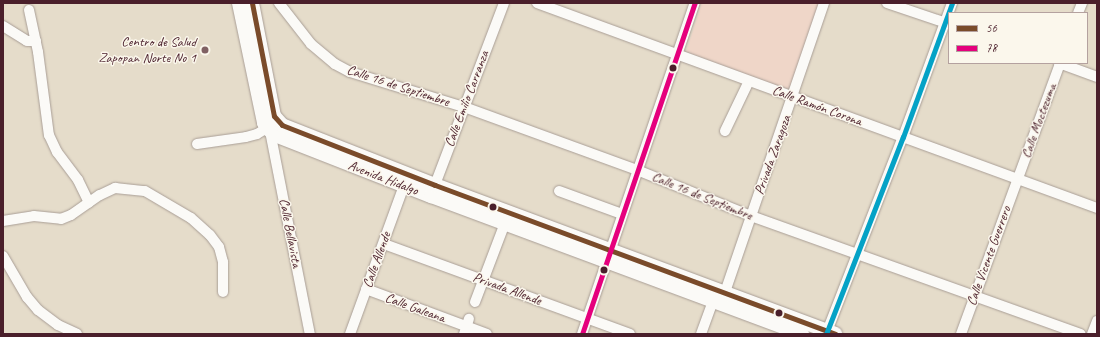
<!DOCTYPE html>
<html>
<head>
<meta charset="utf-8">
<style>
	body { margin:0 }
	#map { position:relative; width:1100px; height:337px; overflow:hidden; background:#e5dcca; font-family:Caveat,sans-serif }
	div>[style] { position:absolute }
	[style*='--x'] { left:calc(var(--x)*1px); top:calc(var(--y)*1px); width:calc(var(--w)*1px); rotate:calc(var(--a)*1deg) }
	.built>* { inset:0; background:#efd6c8 }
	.roads { filter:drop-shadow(0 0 1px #a99e96) drop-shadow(0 0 1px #a99e96) }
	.street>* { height:10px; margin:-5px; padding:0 5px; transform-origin:5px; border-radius:5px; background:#fbfaf7 }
	.secondary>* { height:14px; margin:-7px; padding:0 7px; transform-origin:7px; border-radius:7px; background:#fbfaf7 }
	.bus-1>* { height:5px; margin:-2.5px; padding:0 2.5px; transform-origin:2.5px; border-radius:2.5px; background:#7a4b2a }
	.bus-2>* { height:5px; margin:-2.5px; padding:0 2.5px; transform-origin:2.5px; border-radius:2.5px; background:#e5007d }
	.bus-3>* { height:5px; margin:-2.5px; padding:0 2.5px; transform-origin:2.5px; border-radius:2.5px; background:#04a2c6 }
	.dots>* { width:11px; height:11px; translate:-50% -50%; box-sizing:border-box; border:2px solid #fbf7ec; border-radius:50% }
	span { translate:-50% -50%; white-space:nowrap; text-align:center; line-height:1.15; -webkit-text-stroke:3px #fbf7ec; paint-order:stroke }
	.poi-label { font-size:14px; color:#4a1f2b }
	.right { translate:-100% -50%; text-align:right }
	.street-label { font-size:14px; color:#4a1f2b }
	.frame { position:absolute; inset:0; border:4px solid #4a1f2b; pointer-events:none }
	.legend { position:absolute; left:948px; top:12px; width:140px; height:52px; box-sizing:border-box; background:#fbf7ec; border:1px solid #b4a19f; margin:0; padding:5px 7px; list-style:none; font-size:12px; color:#4a1f2b }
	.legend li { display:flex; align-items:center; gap:8px; height:20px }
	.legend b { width:20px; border:1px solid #b4a19f }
</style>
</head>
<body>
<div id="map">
	<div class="built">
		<div style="clip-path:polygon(702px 3px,820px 3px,790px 91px,686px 52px)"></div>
	</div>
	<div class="roads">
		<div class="street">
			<div style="--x:279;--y:3;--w:52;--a:52"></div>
			<div style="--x:311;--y:44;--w:31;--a:40"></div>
			<div style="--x:335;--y:64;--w:17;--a:28"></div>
			<div style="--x:350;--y:72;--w:119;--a:17.1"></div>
			<div style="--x:464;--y:107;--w:184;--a:20"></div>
			<div style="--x:637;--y:170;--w:123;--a:22"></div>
			<div style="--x:751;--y:216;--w:350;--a:19.7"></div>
			<div style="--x:537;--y:3;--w:596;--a:20.11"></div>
			<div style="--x:887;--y:3;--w:65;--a:18.7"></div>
			<div style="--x:29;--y:10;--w:43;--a:77.9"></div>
			<div style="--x:38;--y:52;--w:84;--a:82.5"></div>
			<div style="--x:49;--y:135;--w:19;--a:65"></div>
			<div style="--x:57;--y:152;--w:35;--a:53"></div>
			<div style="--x:78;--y:180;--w:25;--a:64"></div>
			<div style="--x:1078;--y:13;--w:11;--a:-68"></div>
			<div style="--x:3;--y:26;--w:28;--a:32"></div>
			<div style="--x:27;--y:41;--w:9;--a:0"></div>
			<div style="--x:1059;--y:63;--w:40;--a:20.2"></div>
			<div style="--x:270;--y:131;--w:207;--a:78.9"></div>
			<div style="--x:725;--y:131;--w:55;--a:-64.4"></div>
			<div style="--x:197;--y:144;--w:49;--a:-8.1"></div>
			<div style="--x:246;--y:137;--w:11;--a:-15"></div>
			<div style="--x:257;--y:134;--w:12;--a:-31"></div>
			<div style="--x:433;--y:190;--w:200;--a:-69.2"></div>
			<div style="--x:559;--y:191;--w:67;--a:20.1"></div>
			<div style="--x:3;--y:221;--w:31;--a:-9"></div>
			<div style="--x:34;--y:216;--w:27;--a:6"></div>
			<div style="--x:61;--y:219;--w:11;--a:-22"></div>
			<div style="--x:71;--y:215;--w:35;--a:-35"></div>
			<div style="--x:100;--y:195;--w:17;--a:-25"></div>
			<div style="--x:115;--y:188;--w:30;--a:6"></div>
			<div style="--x:145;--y:191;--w:53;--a:30.4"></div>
			<div style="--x:191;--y:218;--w:25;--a:42"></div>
			<div style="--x:210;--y:235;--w:15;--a:53"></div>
			<div style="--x:219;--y:247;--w:16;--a:75"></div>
			<div style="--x:223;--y:262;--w:30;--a:90"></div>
			<div style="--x:384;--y:244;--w:262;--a:20.1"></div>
			<div style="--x:3;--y:256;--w:48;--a:59.7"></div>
			<div style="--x:27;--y:297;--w:17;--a:50"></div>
			<div style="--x:38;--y:310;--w:25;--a:37"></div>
			<div style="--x:58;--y:325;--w:21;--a:25"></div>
			<div style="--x:366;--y:289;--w:129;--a:20.4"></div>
			<div style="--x:723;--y:298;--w:312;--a:-71.1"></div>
			<div style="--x:475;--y:302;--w:85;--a:-69.2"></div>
			<div style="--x:350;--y:334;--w:158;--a:-70"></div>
			<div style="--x:464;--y:334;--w:16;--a:-72"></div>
			<div style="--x:582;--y:334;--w:350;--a:-71.2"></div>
			<div style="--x:701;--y:334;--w:35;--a:-70"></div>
			<div style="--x:826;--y:334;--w:212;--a:-68.7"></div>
			<div style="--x:903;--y:137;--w:143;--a:-69.9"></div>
			<div style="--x:961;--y:334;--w:289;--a:-69.9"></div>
			<div style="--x:1092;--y:334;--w:14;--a:-69"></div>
		</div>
		<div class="secondary">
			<div style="--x:239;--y:3;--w:123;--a:78.2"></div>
			<div style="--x:264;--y:123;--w:6;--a:59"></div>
			<div style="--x:267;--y:128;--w:11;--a:41"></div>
			<div style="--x:275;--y:135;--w:168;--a:21.4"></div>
			<div style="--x:431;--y:196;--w:396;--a:20.4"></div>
			<div style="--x:252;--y:3;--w:115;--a:79"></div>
			<div style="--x:274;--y:116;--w:12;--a:48"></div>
			<div style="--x:282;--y:125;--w:164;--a:21.4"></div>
			<div style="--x:435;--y:185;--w:427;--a:20.4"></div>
		</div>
	</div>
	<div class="bus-1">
		<div style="--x:252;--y:3;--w:115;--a:79"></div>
		<div style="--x:274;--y:116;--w:12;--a:48"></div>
		<div style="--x:282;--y:125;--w:164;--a:21.4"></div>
		<div style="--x:435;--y:185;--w:427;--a:20.4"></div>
	</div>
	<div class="bus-2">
		<div style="--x:582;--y:334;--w:350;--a:-71.2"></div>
	</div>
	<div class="bus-3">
		<div style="--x:826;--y:334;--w:212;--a:-68.7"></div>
		<div style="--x:903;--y:137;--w:143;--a:-69.9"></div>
	</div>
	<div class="dots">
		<div style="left:205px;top:50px;background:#806163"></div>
		<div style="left:673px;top:68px;background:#4a1f2b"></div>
		<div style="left:493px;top:207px;background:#4a1f2b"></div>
		<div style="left:604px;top:270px;background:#4a1f2b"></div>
		<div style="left:779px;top:313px;background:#4a1f2b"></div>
	</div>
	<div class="poi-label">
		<span class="right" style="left:196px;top:50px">Centro de Salud<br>Zapopan Norte No 1</span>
	</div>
	<div class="street-label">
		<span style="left:398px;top:86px;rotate:18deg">Calle 16 de Septiembre</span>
		<span style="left:467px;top:99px;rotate:-69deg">Calle Emilio Carranza</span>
		<span style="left:817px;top:106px;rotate:20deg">Calle Ramón Corona</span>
		<span style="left:1039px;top:121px;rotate:-70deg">Calle Moctezuma</span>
		<span style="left:773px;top:155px;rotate:-70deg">Privada Zaragoza</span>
		<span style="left:383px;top:178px;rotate:21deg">Avenida Hidalgo</span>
		<span style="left:702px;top:196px;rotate:22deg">Calle 16 de Septiembre</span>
		<span style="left:290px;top:233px;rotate:79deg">Calle Bellavista</span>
		<span style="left:989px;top:256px;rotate:-70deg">Calle Vicente Guerrero</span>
		<span style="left:377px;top:260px;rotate:-70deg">Calle Allende</span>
		<span style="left:507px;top:289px;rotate:20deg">Privada Allende</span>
		<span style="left:415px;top:308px;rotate:20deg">Calle Galeana</span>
	</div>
	<div class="frame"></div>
	<ul class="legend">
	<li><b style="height:5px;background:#7a4b2a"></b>56</li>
	<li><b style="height:5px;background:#e5007d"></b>78</li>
	</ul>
</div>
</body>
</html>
